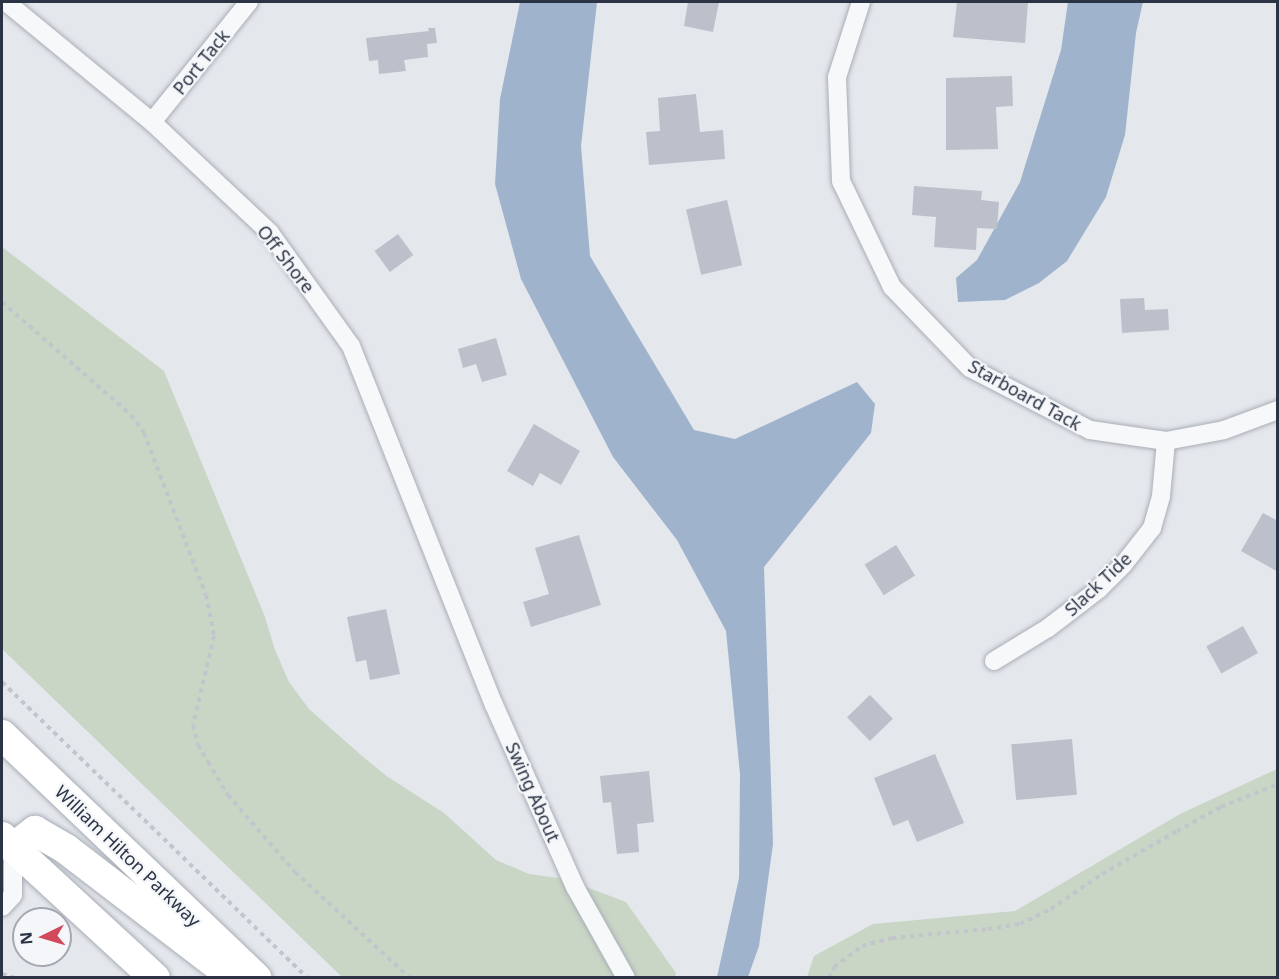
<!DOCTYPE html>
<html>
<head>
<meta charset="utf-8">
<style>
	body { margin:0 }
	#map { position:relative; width:1279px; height:979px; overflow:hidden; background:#e4e7ec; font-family:"Noto Sans",sans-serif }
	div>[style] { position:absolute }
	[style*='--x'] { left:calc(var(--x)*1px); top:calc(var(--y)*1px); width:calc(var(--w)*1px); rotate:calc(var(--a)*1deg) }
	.green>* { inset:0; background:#c9d6c5 }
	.water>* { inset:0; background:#9fb4cc }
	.building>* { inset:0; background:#bbc0ca; transform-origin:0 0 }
	.path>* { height:4px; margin-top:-2px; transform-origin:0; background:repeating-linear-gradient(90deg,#c2c5cb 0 4.5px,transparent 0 9px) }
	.roads { filter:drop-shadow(0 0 2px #a9aeb7) drop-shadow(0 0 2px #a9aeb7) }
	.minor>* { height:18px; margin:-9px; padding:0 9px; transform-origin:9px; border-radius:9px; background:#f7f8fa }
	.trunk>* { height:30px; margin:-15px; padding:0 15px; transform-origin:15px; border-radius:15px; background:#fff }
	span { translate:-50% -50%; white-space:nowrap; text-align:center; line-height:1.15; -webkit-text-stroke:4.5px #f4f6f9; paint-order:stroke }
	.street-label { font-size:18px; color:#2b3445 }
	.frame { position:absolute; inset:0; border:3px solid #2b3445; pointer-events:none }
	.north { position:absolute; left:12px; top:907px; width:60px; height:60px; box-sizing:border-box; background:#f4f6f9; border:2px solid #a4a8b1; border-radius:50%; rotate:265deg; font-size:16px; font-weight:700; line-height:24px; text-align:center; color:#2b3445 }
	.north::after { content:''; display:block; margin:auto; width:21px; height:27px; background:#d1495b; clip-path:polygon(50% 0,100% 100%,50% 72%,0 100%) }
</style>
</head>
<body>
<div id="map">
	<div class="green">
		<div style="clip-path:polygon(2px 247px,164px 371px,265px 617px,275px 650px,289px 682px,309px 709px,362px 756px,388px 777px,444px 813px,496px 860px,529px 874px,565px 879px,626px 902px,676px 973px,675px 977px,342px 977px,2px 649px)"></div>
		<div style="clip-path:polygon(1277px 769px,1277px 977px,807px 977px,814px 956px,873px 924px,1015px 911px,1180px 814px)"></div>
	</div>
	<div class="water">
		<div style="clip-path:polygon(520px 2px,597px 2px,581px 146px,590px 256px,694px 430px,735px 439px,857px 382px,875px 404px,871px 433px,764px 567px,773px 844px,759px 946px,748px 977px,717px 977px,739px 878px,740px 774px,726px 631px,677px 540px,613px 457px,521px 279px,495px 184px,500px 99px)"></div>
		<div style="clip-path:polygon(1068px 2px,1143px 2px,1136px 33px,1125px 135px,1106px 197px,1067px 261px,1039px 283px,1005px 300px,958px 302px,956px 278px,977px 260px,1020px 182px,1061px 50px)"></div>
	</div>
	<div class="building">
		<div style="clip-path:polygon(688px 2px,719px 2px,713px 32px,684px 26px)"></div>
		<div style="clip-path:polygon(957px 2px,1028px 2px,1025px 43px,953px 37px)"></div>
		<div style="clip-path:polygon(428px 28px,435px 28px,437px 43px,427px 44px,428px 57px,404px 60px,406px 71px,379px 74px,378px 60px,369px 61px,366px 38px,429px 31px)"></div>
		<div style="clip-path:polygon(1012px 76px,1013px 106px,996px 107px,998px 149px,946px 150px,946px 78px)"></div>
		<div style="clip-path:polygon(696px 94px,700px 132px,723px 130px,725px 159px,649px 165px,646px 132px,660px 131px,658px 98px)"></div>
		<div style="clip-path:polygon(914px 186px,982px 191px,981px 200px,999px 202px,997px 229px,977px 228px,976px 250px,934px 247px,936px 217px,912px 215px)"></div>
		<div style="left:727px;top:200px;width:67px;height:42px;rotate:77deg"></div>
		<div style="left:398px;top:234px;width:26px;height:29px;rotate:54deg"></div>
		<div style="clip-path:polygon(1144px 298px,1145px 310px,1168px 309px,1169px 330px,1122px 333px,1120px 299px)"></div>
		<div style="clip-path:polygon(496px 338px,507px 375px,482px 382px,476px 364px,463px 368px,458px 349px)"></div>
		<div style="clip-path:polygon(534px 424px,580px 451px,561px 485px,540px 473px,533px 486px,507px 471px)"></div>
		<div style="clip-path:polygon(1263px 513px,1278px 521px,1278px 572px,1241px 551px)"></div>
		<div style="clip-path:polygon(579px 535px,601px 605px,531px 627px,523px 602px,549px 594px,535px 548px)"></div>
		<div style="left:896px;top:545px;width:36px;height:37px;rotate:58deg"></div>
		<div style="clip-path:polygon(386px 609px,400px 674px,370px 680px,366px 660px,356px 662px,347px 617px)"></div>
		<div style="left:1243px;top:626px;width:31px;height:42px;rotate:61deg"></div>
		<div style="left:870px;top:695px;width:33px;height:32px;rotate:46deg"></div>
		<div style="left:1072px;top:739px;width:56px;height:61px;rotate:85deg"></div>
		<div style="clip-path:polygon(935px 754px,964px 823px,917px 842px,908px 820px,893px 826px,874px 778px)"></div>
		<div style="clip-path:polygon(649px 771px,654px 822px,637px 824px,639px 852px,617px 854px,611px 802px,603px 803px,600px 776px)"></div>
	</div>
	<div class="path">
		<div style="--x:2;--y:302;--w:171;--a:41.2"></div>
		<div style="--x:131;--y:415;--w:22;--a:54"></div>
		<div style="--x:144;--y:433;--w:173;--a:69.1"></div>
		<div style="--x:206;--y:595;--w:42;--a:79"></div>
		<div style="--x:214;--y:636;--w:91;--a:103.3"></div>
		<div style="--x:193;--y:725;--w:21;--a:76"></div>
		<div style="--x:198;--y:745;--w:20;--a:60"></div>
		<div style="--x:208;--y:762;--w:39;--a:59"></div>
		<div style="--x:228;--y:795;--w:102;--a:49"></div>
		<div style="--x:295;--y:872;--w:156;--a:42.7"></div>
		<div style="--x:2;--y:682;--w:425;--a:44.1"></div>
		<div style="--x:2;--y:974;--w:14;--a:17"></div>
		<div style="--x:829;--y:978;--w:12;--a:-66"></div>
		<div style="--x:834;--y:967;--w:35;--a:-37"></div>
		<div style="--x:862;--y:946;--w:31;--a:-15"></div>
		<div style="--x:892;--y:938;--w:96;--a:-5.4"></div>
		<div style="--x:988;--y:929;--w:32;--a:-9"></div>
		<div style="--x:1020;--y:924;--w:34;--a:-26"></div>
		<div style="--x:1051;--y:909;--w:62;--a:-34.5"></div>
		<div style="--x:1102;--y:874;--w:86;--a:-29.8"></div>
		<div style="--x:1177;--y:831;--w:50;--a:-28.6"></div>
		<div style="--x:1221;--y:807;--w:61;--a:-22"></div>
	</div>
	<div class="roads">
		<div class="minor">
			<div style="--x:6;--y:2;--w:189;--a:39.4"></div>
			<div style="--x:152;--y:122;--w:162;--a:43.2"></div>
			<div style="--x:270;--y:233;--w:139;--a:54.4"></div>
			<div style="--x:351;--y:346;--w:386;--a:68.3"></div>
			<div style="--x:494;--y:705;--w:199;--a:66"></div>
			<div style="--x:575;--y:887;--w:104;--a:60.7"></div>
			<div style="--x:861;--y:2;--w:79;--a:107.7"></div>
			<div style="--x:837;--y:77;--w:104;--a:87.8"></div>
			<div style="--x:841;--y:181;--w:118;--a:64.3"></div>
			<div style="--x:892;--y:287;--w:112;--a:46.1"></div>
			<div style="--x:970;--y:368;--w:135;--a:27.3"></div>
			<div style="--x:1090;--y:430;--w:77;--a:8.2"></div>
			<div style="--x:1166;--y:441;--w:59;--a:-10.7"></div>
			<div style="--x:1224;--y:430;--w:58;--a:-20.3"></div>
			<div style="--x:152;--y:122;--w:154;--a:-51.1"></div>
			<div style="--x:994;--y:661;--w:63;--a:-31.4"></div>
			<div style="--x:1048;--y:628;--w:64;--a:-37.4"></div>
			<div style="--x:1099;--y:589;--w:34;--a:-45"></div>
			<div style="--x:1123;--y:565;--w:47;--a:-51.9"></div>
			<div style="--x:1152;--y:528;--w:33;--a:-74"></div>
			<div style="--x:1161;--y:496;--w:55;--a:-84.8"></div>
			<div style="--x:2;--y:907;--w:16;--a:-47"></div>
			<div style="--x:13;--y:895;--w:47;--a:-90"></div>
			<div style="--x:13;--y:848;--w:4;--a:166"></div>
		</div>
		<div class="trunk">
			<div style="--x:2;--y:735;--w:352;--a:43.7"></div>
			<div style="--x:2;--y:837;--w:208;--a:42.7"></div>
			<div style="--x:13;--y:848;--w:28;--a:-38"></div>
			<div style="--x:35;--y:831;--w:36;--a:30"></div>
			<div style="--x:66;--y:849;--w:194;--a:37.5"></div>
		</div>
	</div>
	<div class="street-label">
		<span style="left:201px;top:62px;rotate:-51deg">Port Tack</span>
		<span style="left:286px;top:259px;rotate:52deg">Off Shore</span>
		<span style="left:1025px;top:395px;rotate:29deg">Starboard Tack</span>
		<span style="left:1098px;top:584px;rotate:-43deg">Slack Tide</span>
		<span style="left:533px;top:792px;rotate:66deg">Swing About</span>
		<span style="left:128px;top:856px;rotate:44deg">William Hilton Parkway</span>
	</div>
	<div class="frame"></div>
	<div class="north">N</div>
</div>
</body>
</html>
